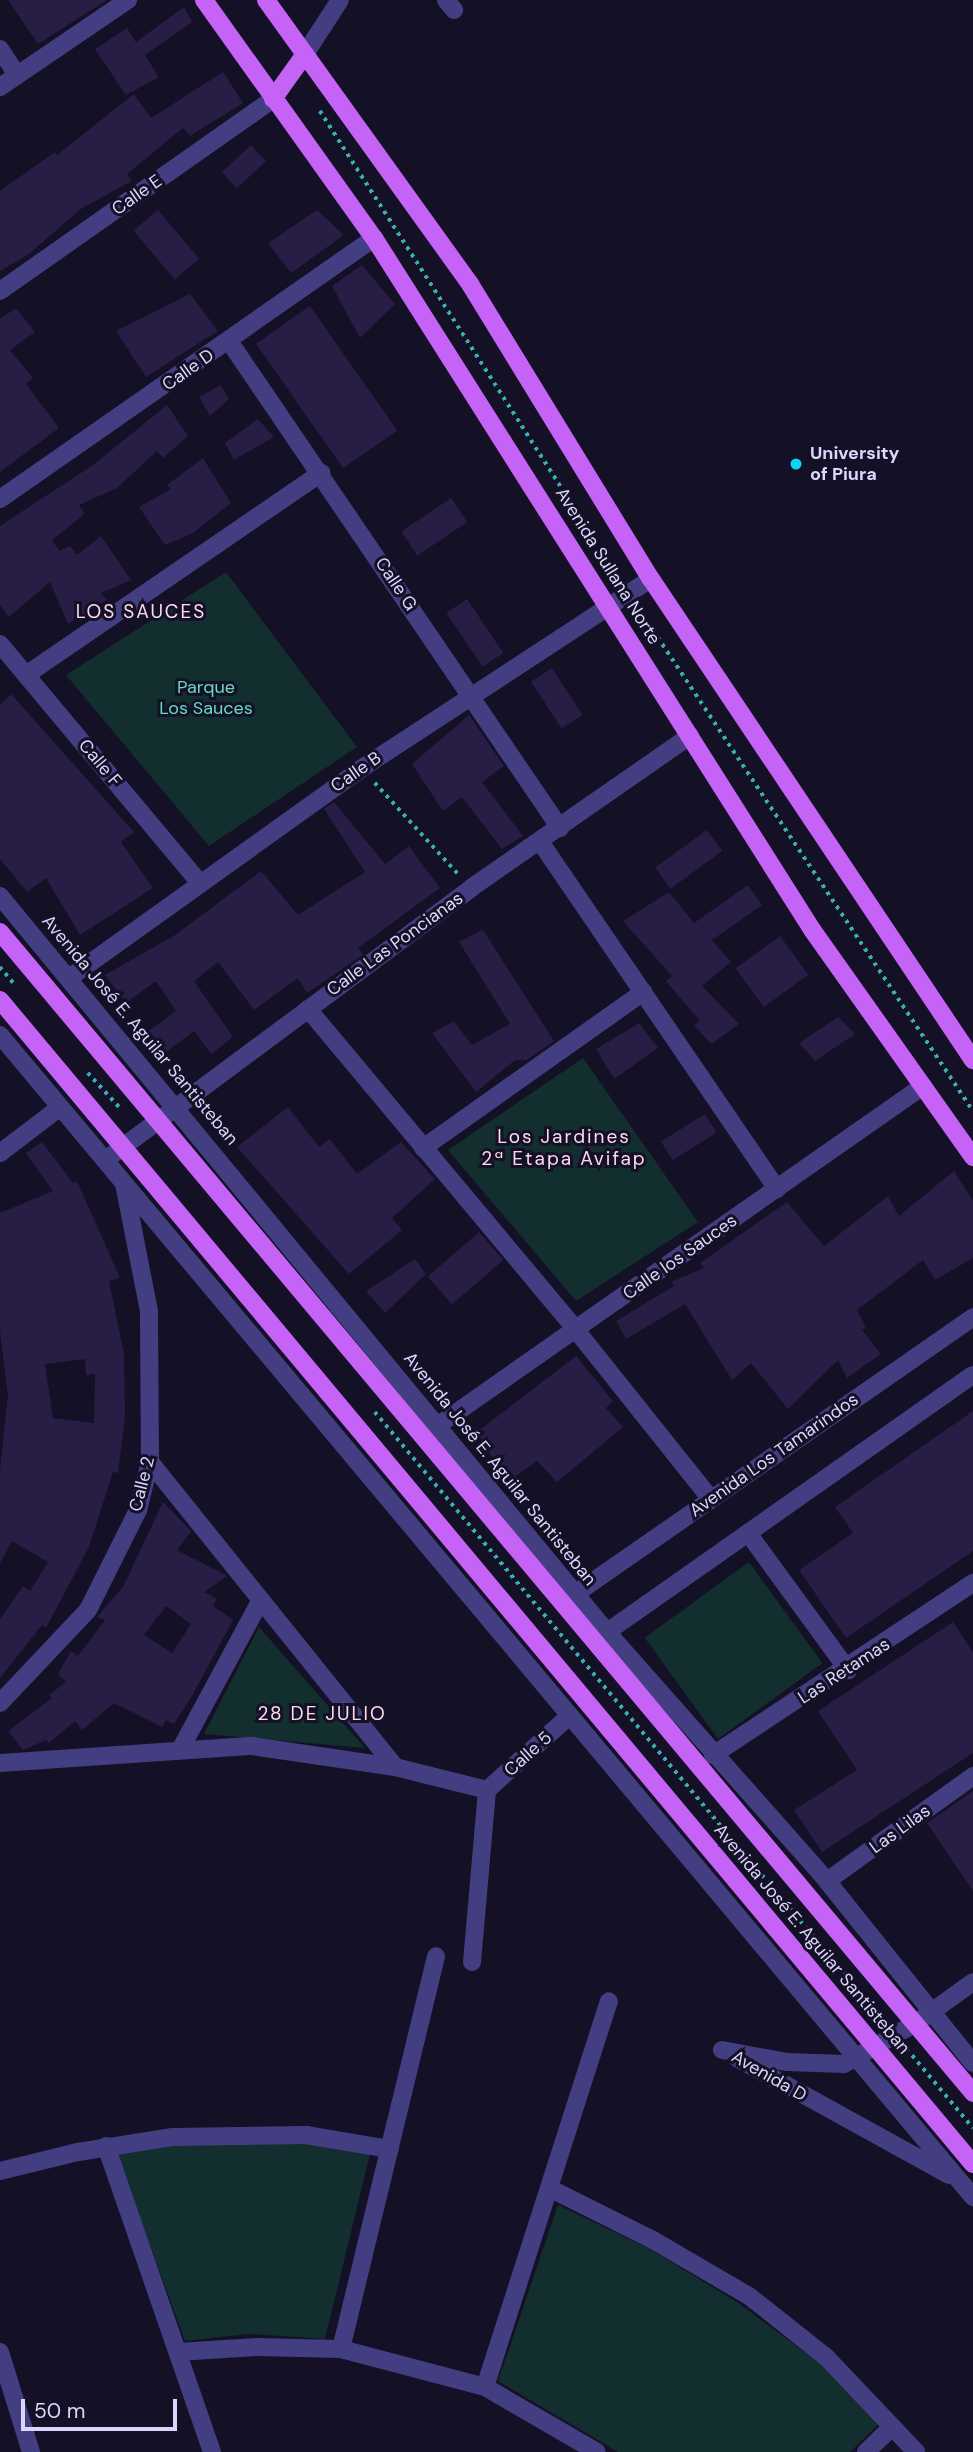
<!DOCTYPE html>
<html>
<head>
<meta charset="utf-8">
<style>
	body { margin:0 }
	#map { position:relative; width:973px; height:2452px; overflow:hidden; background:#141025; font-family:"DM Sans",sans-serif }
	div>[style] { position:absolute }
	[style*='--x'] { left:calc(var(--x)*1px); top:calc(var(--y)*1px); width:calc(var(--w)*1px); rotate:calc(var(--a)*1deg) }
	.green>* { inset:0; background:#132e2e; transform-origin:0 0 }
	.building>* { inset:0; background:#271d45; transform-origin:0 0 }
	.path>* { height:3.5px; margin-top:-1.75px; transform-origin:0; background:repeating-linear-gradient(90deg,#36b1af 0 3.5px,transparent 0 8.5px) }
	.minor>* { height:18px; margin:-9px; padding:0 9px; transform-origin:9px; border-radius:9px; background:#433e81 }
	.major>* { height:18px; margin:-9px; padding:0 9px; transform-origin:9px; border-radius:9px; background:#c663f7 }
	.dots>* { width:19px; height:19px; translate:-50% -50%; box-sizing:border-box; border:4px solid #141025; border-radius:50% }
	span { translate:-50% -50%; white-space:nowrap; text-align:center; line-height:1.15; -webkit-text-stroke:6px #141025; paint-order:stroke }
	.street-label { font-size:18px; color:#dcd6fd }
	.poi-label { font-size:18px; color:#dcd6fd; font-weight:700 }
	.left { translate:0 -50%; text-align:left }
	.park-label { font-size:18px; color:#65dac1 }
	.neighbourhood-label { font-size:19px; color:#fdd8ee; letter-spacing:2px }
	.scale { position:absolute; left:21px; top:2399px; width:156px; height:32px; box-sizing:border-box; border:4px solid #dcd6fd; border-top:0; padding-left:9px; font-size:21px; line-height:24px; white-space:nowrap; color:#dcd6fd; -webkit-text-stroke:5px #141025; paint-order:stroke }
</style>
</head>
<body>
<div id="map">
	<div class="green">
		<div style="clip-path:polygon(226px 572px,357px 747px,209px 846px,66px 675px)"></div>
		<div style="clip-path:polygon(583px 1058px,698px 1222px,576px 1301px,448px 1150px)"></div>
		<div style="left:749px;top:1562px;width:125px;height:129px;rotate:54deg"></div>
		<div style="clip-path:polygon(259px 1627px,365px 1748px,204px 1734px)"></div>
		<div style="clip-path:polygon(258px 2141px,329px 2144px,370px 2154px,325px 2339px,249px 2334px,185px 2341px,116px 2152px,176px 2143px)"></div>
		<div style="clip-path:polygon(558px 2205px,648px 2248px,737px 2302px,817px 2361px,878px 2425px,850px 2452px,618px 2452px,498px 2381px)"></div>
	</div>
	<div class="building">
		<div style="clip-path:polygon(8px 0,107px 0,38px 44px)"></div>
		<div style="clip-path:polygon(184px 7px,192px 22px,145px 55px,159px 77px,126px 95px,95px 49px,127px 28px,136px 42px)"></div>
		<div style="clip-path:polygon(223px 72px,243px 103px,190px 136px,183px 128px,127px 174px,132px 181px,82px 208px,29px 254px,0 271px,0 191px,55px 152px,57px 155px,134px 94px,151px 118px)"></div>
		<div style="left:251px;top:145px;width:22px;height:40px;rotate:47deg"></div>
		<div style="left:158px;top:210px;width:64px;height:32px;rotate:50deg"></div>
		<div style="clip-path:polygon(317px 210px,344px 235px,291px 273px,268px 243px)"></div>
		<div style="clip-path:polygon(362px 265px,395px 304px,360px 338px,332px 286px)"></div>
		<div style="clip-path:polygon(190px 294px,218px 331px,146px 377px,116px 331px)"></div>
		<div style="left:310px;top:306px;width:152px;height:66px;rotate:55deg"></div>
		<div style="clip-path:polygon(16px 308px,35px 332px,10px 350px,33px 378px,26px 384px,59px 428px,0 472px,0 319px)"></div>
		<div style="clip-path:polygon(221px 385px,229px 399px,210px 416px,199px 397px)"></div>
		<div style="clip-path:polygon(167px 405px,188px 436px,163px 458px,157px 451px,117px 488px,79px 505px,85px 514px,52px 540px,59px 551px,70px 546px,77px 555px,101px 536px,131px 580px,101px 593px,107px 600px,68px 624px,50px 582px,9px 617px,0 605px,0 526px,93px 465px)"></div>
		<div style="clip-path:polygon(258px 419px,274px 437px,234px 460px,225px 443px)"></div>
		<div style="clip-path:polygon(203px 458px,231px 503px,193px 533px,165px 545px,139px 507px,171px 489px,167px 485px)"></div>
		<div style="left:451px;top:498px;width:29px;height:60px;rotate:56deg"></div>
		<div style="left:467px;top:599px;width:65px;height:25px;rotate:56deg"></div>
		<div style="left:552px;top:668px;width:56px;height:25px;rotate:57deg"></div>
		<div style="clip-path:polygon(11px 694px,134px 832px,121px 842px,153px 888px,80px 935px,46px 878px,27px 892px,0 859px,0 705px)"></div>
		<div style="clip-path:polygon(469px 715px,504px 766px,482px 782px,523px 836px,502px 849px,462px 797px,443px 811px,412px 764px)"></div>
		<div style="clip-path:polygon(334px 802px,385px 864px,409px 846px,440px 888px,358px 948px,363px 955px,307px 993px,298px 978px,254px 1010px,218px 962px,194px 981px,233px 1037px,211px 1054px,194px 1031px,157px 1059px,140px 1037px,176px 1011px,156px 981px,126px 1003px,105px 975px,175px 935px,261px 871px,298px 915px,365px 872px,324px 809px)"></div>
		<div style="left:707px;top:830px;width:26px;height:64px;rotate:54deg"></div>
		<div style="clip-path:polygon(748px 885px,762px 905px,712px 940px,731px 962px,702px 986px,739px 1024px,711px 1044px,694px 1025px,700px 1021px,666px 981px,672px 976px,623px 921px,669px 892px,694px 923px)"></div>
		<div style="clip-path:polygon(483px 930px,554px 1041px,527px 1060px,515px 1060px,476px 1092px,432px 1033px,454px 1021px,472px 1045px,510px 1024px,459px 942px)"></div>
		<div style="left:780px;top:936px;width:48px;height:55px;rotate:54deg"></div>
		<div style="clip-path:polygon(838px 1017px,855px 1034px,815px 1061px,799px 1043px)"></div>
		<div style="clip-path:polygon(639px 1023px,658px 1048px,614px 1079px,596px 1049px)"></div>
		<div style="clip-path:polygon(288px 1107px,319px 1147px,330px 1139px,357px 1174px,401px 1142px,435px 1179px,392px 1218px,402px 1230px,349px 1274px,237px 1147px)"></div>
		<div style="left:705px;top:1114px;width:22px;height:52px;rotate:58deg"></div>
		<div style="clip-path:polygon(evenodd,42px 1142px,73px 1183px,77px 1181px,120px 1278px,109px 1281px,124px 1354px,125px 1417px,118px 1473px,113px 1472px,89px 1547px,46px 1628px,42px 1625px,0 1678px,0 1619px,23px 1586px,30px 1591px,48px 1562px,12px 1541px,0 1563px,0 1470px,8px 1395px,0 1331px,0 1213px,53px 1191px,26px 1153px,42px 1142px,85px 1359px,86px 1375px,95px 1374px,94px 1423px,53px 1418px,45px 1364px,85px 1359px)"></div>
		<div style="clip-path:polygon(954px 1171px,973px 1201px,973px 1258px,935px 1280px,923px 1260px,857px 1310px,866px 1328px,862px 1330px,881px 1354px,847px 1378px,838px 1360px,788px 1409px,751px 1363px,732px 1380px,685px 1304px,626px 1339px,616px 1321px,674px 1286px,671px 1282px,704px 1268px,700px 1263px,787px 1202px,824px 1246px,888px 1196px,899px 1216px)"></div>
		<div style="left:479px;top:1232px;width:37px;height:68px;rotate:49deg"></div>
		<div style="clip-path:polygon(415px 1259px,426px 1274px,385px 1313px,366px 1291px)"></div>
		<div style="clip-path:polygon(576px 1356px,613px 1401px,606px 1408px,623px 1427px,557px 1482px,537px 1461px,507px 1482px,477px 1432px)"></div>
		<div style="clip-path:polygon(973px 1411px,973px 1551px,846px 1638px,799px 1570px,853px 1533px,835px 1507px)"></div>
		<div style="clip-path:polygon(evenodd,163px 1502px,191px 1531px,177px 1550px,227px 1576px,204px 1592px,217px 1599px,213px 1606px,233px 1620px,192px 1696px,174px 1724px,166px 1720px,162px 1727px,114px 1703px,82px 1730px,75px 1721px,49px 1743px,46px 1740px,23px 1750px,8px 1731px,52px 1698px,49px 1695px,66px 1682px,58px 1674px,71px 1651px,78px 1656px,105px 1620px,97px 1617px,123px 1587px,163px 1502px,166px 1606px,191px 1624px,172px 1653px,144px 1635px,166px 1606px)"></div>
		<div style="clip-path:polygon(953px 1622px,973px 1652px,973px 1753px,822px 1852px,794px 1810px,857px 1770px,818px 1711px)"></div>
		<div style="clip-path:polygon(973px 1791px,973px 1891px,927px 1823px)"></div>
	</div>
	<div class="path">
		<div style="--x:320;--y:111;--w:556;--a:57.34"></div>
		<div style="--x:639;--y:609;--w:603;--a:56.36"></div>
		<div style="--x:375;--y:783;--w:125;--a:47.6"></div>
		<div style="--x:0;--y:967;--w:25;--a:50"></div>
		<div style="--x:88;--y:1073;--w:49;--a:47.5"></div>
		<div style="--x:375;--y:1412;--w:794;--a:50.11"></div>
		<div style="--x:907;--y:2049;--w:103;--a:50.1"></div>
	</div>
	<div class="minor">
		<div style="--x:446;--y:0;--w:13;--a:51"></div>
		<div style="--x:0;--y:49;--w:31;--a:57"></div>
		<div style="--x:305;--y:54;--w:64;--a:-57.1"></div>
		<div style="--x:0;--y:87;--w:155;--a:-34.2"></div>
		<div style="--x:0;--y:291;--w:334;--a:-35.1"></div>
		<div style="--x:229;--y:341;--w:589;--a:55.8"></div>
		<div style="--x:0;--y:499;--w:456;--a:-34.9"></div>
		<div style="--x:0;--y:644;--w:310;--a:50.1"></div>
		<div style="--x:26;--y:675;--w:358;--a:-34.4"></div>
		<div style="--x:541;--y:843;--w:419;--a:55.7"></div>
		<div style="--x:0;--y:896;--w:954;--a:50.49"></div>
		<div style="--x:607;--y:1632;--w:332;--a:48.5"></div>
		<div style="--x:827;--y:1881;--w:233;--a:51.3"></div>
		<div style="--x:69;--y:978;--w:360;--a:-35.6"></div>
		<div style="--x:362;--y:768;--w:345;--a:-33.2"></div>
		<div style="--x:308;--y:1009;--w:418;--a:50.1"></div>
		<div style="--x:576;--y:1330;--w:216;--a:51.4"></div>
		<div style="--x:0;--y:1035;--w:1516;--a:50.06"></div>
		<div style="--x:423;--y:1148;--w:270;--a:-35.3"></div>
		<div style="--x:0;--y:1153;--w:74;--a:-37.3"></div>
		<div style="--x:112;--y:1155;--w:447;--a:-36.6"></div>
		<div style="--x:471;--y:888;--w:267;--a:-34.8"></div>
		<div style="--x:437;--y:1426;--w:593;--a:-34.98"></div>
		<div style="--x:150;--y:1462;--w:391;--a:51.2"></div>
		<div style="--x:748;--y:1533;--w:170;--a:53.9"></div>
		<div style="--x:575;--y:1594;--w:485;--a:-34.8"></div>
		<div style="--x:607;--y:1632;--w:447;--a:-35.1"></div>
		<div style="--x:0;--y:1703;--w:128;--a:-46.6"></div>
		<div style="--x:88;--y:1610;--w:112;--a:-63.4"></div>
		<div style="--x:138;--y:1510;--w:49;--a:-76"></div>
		<div style="--x:150;--y:1462;--w:151;--a:-90.4"></div>
		<div style="--x:149;--y:1311;--w:129;--a:-101.1"></div>
		<div style="--x:180;--y:1750;--w:167;--a:-61.7"></div>
		<div style="--x:713;--y:1755;--w:312;--a:-33.5"></div>
		<div style="--x:0;--y:1763;--w:253;--a:-3.9"></div>
		<div style="--x:252;--y:1746;--w:145;--a:8.4"></div>
		<div style="--x:395;--y:1767;--w:95;--a:14"></div>
		<div style="--x:487;--y:1790;--w:109;--a:-42"></div>
		<div style="--x:827;--y:1881;--w:180;--a:-35.7"></div>
		<div style="--x:472;--y:1962;--w:173;--a:-85"></div>
		<div style="--x:722;--y:2050;--w:66;--a:10.5"></div>
		<div style="--x:787;--y:2062;--w:57;--a:2"></div>
		<div style="--x:844;--y:2064;--w:83;--a:-29.7"></div>
		<div style="--x:916;--y:2023;--w:70;--a:-35.7"></div>
		<div style="--x:737;--y:2058;--w:242;--a:28.9"></div>
		<div style="--x:106;--y:2146;--w:324;--a:70.9"></div>
		<div style="--x:0;--y:2171;--w:80;--a:-13.7"></div>
		<div style="--x:78;--y:2152;--w:96;--a:-9"></div>
		<div style="--x:173;--y:2137;--w:133;--a:-0.9"></div>
		<div style="--x:306;--y:2135;--w:85;--a:9.5"></div>
		<div style="--x:551;--y:2189;--w:114;--a:26.6"></div>
		<div style="--x:653;--y:2240;--w:111;--a:30.3"></div>
		<div style="--x:749;--y:2296;--w:98;--a:38.4"></div>
		<div style="--x:826;--y:2357;--w:131;--a:46.5"></div>
		<div style="--x:341;--y:2349;--w:404;--a:-76.4"></div>
		<div style="--x:0;--y:2352;--w:105;--a:72.8"></div>
		<div style="--x:178;--y:2352;--w:79;--a:-3.6"></div>
		<div style="--x:257;--y:2347;--w:84;--a:1.4"></div>
		<div style="--x:341;--y:2349;--w:149;--a:14.8"></div>
		<div style="--x:485;--y:2387;--w:129;--a:30.1"></div>
		<div style="--x:485;--y:2387;--w:405;--a:-72.2"></div>
		<div style="--x:866;--y:2452;--w:36;--a:-44"></div>
	</div>
	<div class="major">
		<div style="--x:204;--y:0;--w:292;--a:54.5"></div>
		<div style="--x:374;--y:238;--w:820;--a:57.65"></div>
		<div style="--x:813;--y:931;--w:277;--a:54.7"></div>
		<div style="--x:266;--y:0;--w:350;--a:54.3"></div>
		<div style="--x:470;--y:284;--w:346;--a:58.5"></div>
		<div style="--x:651;--y:579;--w:579;--a:56.2"></div>
		<div style="--x:273;--y:99;--w:55;--a:-54.6"></div>
		<div style="--x:0;--y:932;--w:1515;--a:50.03"></div>
		<div style="--x:0;--y:1000;--w:1517;--a:50.11"></div>
	</div>
	<div class="dots">
		<div style="left:796px;top:464px;background:#0cd2f3"></div>
	</div>
	<div class="street-label">
		<span style="left:137px;top:195px;rotate:-35deg">Calle E</span>
		<span style="left:188px;top:370px;rotate:-35deg">Calle D</span>
		<span style="left:608px;top:566px;rotate:58deg">Avenida Sullana Norte</span>
		<span style="left:396px;top:584px;rotate:56deg">Calle G</span>
		<span style="left:100px;top:763px;rotate:50deg">Calle F</span>
		<span style="left:356px;top:772px;rotate:-35deg">Calle B</span>
		<span style="left:395px;top:944px;rotate:-36deg">Calle Las Poncianas</span>
		<span style="left:140px;top:1030px;rotate:50deg">Avenida José E. Aguilar Santisteban</span>
		<span style="left:680px;top:1257px;rotate:-35deg">Calle los Sauces</span>
		<span style="left:774px;top:1455px;rotate:-35deg">Avenida Los Tamarindos</span>
		<span style="left:500px;top:1469px;rotate:51deg">Avenida José E. Aguilar Santisteban</span>
		<span style="left:142px;top:1484px;rotate:-76deg">Calle 2</span>
		<span style="left:844px;top:1671px;rotate:-33deg">Las Retamas</span>
		<span style="left:528px;top:1754px;rotate:-42deg">Calle 5</span>
		<span style="left:900px;top:1829px;rotate:-36deg">Las Lilas</span>
		<span style="left:812px;top:1939px;rotate:50deg">Avenida José E. Aguilar Santisteban</span>
		<span style="left:769px;top:2076px;rotate:30deg">Avenida D</span>
	</div>
	<div class="poi-label">
		<span class="left" style="left:810px;top:464px">University<br>of Piura</span>
	</div>
	<div class="park-label">
		<span style="left:206px;top:698px">Parque<br>Los Sauces</span>
	</div>
	<div class="neighbourhood-label">
		<span style="left:141px;top:612px">LOS SAUCES</span>
		<span style="left:564px;top:1148px">Los Jardines<br>2ª Etapa Avifap</span>
		<span style="left:322px;top:1714px">28 DE JULIO</span>
	</div>
	<div class="scale">50 m</div>
</div>
</body>
</html>
